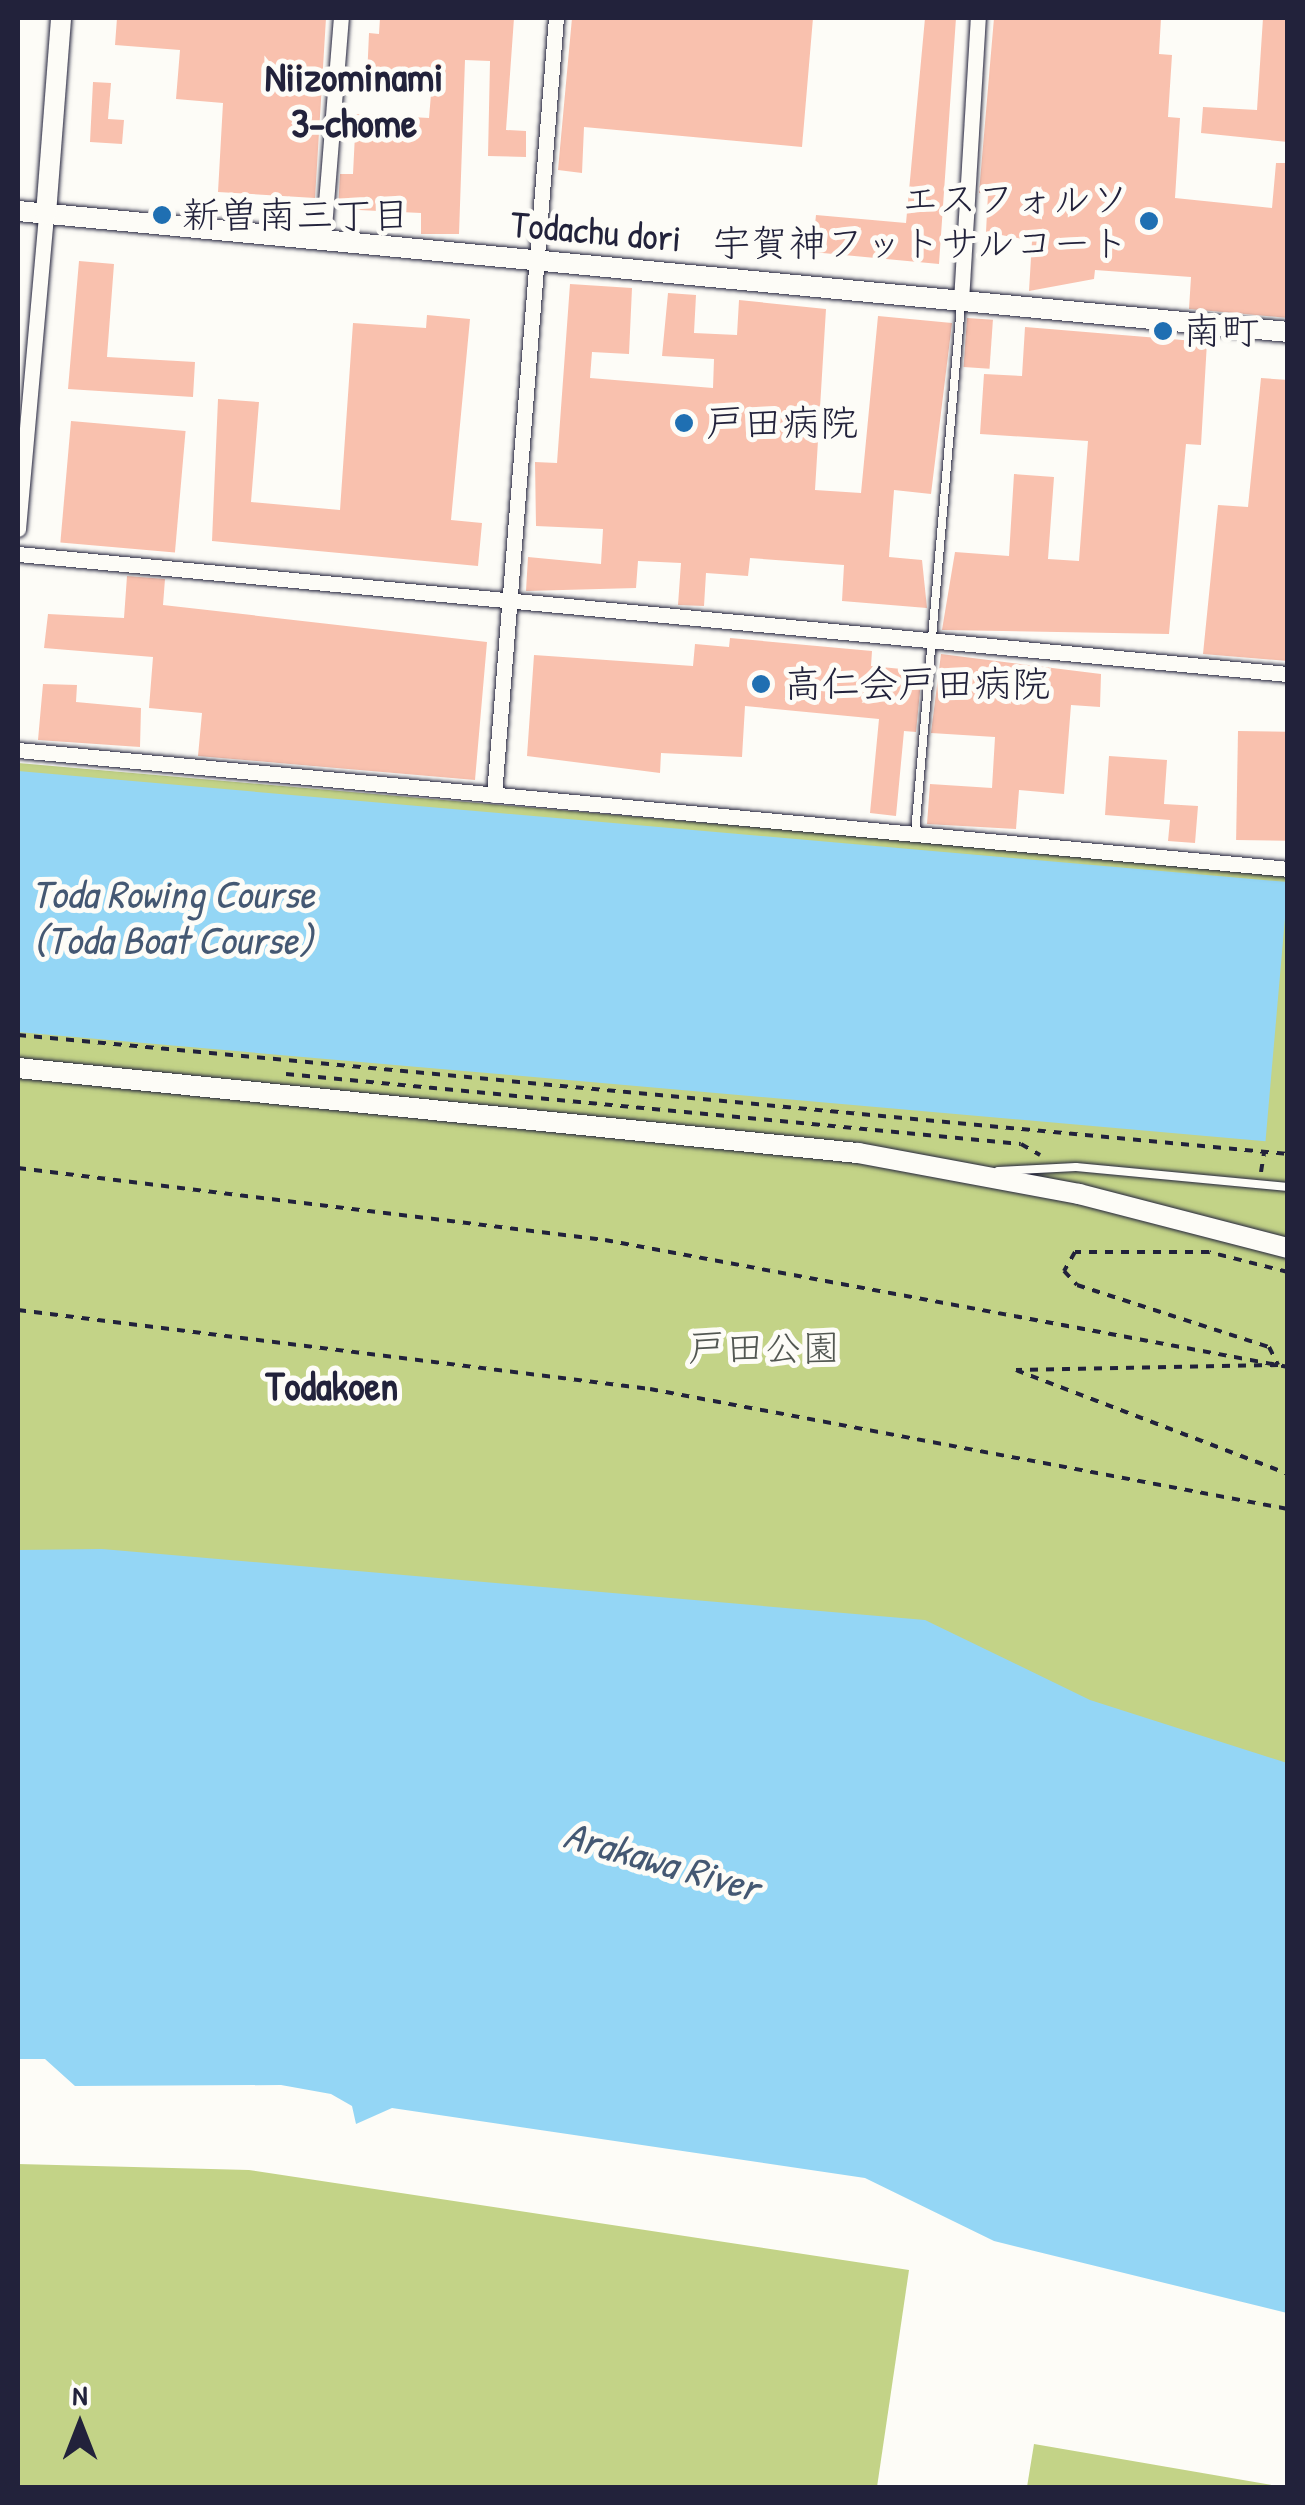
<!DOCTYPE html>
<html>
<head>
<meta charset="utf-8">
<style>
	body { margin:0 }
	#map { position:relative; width:1305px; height:2505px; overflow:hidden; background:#fdfcf7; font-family:"Patrick Hand","Klee One",sans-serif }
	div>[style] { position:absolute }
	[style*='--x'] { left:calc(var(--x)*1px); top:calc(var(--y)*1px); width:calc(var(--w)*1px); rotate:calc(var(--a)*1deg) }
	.green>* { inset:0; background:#c3d387 }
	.water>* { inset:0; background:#94d6f5; transform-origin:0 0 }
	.building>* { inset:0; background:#f9c1ae; transform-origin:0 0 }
	.path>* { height:4px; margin-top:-2px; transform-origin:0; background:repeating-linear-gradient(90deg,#22223b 0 8px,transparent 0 16px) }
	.roads { filter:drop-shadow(0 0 2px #22223b) drop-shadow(0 0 2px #22223b) }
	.service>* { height:8px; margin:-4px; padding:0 4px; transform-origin:4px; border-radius:4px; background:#fdfcf7 }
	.minor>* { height:15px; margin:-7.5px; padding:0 7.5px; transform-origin:7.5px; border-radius:7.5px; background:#fdfcf7 }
	.tertiary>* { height:20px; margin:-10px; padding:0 10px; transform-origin:10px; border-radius:10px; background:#fdfcf7 }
	.dots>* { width:28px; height:28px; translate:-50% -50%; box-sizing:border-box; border:5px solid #fdfcf7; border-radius:50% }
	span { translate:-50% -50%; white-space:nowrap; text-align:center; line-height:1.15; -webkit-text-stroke:10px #fdfcf7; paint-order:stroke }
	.poi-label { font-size:38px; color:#22223b }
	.right { translate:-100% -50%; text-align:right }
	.left { translate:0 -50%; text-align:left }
	.street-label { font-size:38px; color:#22223b }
	.park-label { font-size:38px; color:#525752 }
	.neighbourhood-label { font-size:40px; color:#22223b; font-weight:700 }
	.water-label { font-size:40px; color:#445873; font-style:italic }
	.frame { position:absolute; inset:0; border:20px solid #22223b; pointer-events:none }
	.north { position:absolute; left:30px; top:2375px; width:100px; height:100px; -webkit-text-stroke:8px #fdfcf7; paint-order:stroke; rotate:0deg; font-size:28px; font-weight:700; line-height:40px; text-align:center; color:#22223b }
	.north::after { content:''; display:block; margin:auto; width:35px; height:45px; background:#22223b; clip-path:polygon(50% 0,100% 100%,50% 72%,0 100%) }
</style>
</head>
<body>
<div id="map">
	<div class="green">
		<div style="clip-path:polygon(18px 763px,1287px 873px,1287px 2040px,18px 1800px)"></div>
		<div style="clip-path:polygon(18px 2164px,249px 2170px,909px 2270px,877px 2487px,18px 2487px)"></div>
		<div style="clip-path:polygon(1034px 2444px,1283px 2487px,1027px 2487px)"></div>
	</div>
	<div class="water">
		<div style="left:18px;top:771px;width:1275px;height:260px;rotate:5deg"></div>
		<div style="clip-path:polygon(102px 1549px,925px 1620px,1090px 1700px,1287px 1763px,1287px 2313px,994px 2241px,865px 2178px,392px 2108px,356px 2124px,352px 2106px,331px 2094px,281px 2085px,75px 2086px,45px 2059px,18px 2059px,18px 1550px)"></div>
	</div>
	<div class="building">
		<div style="clip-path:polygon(117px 18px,326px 18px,315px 198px,218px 192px,223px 103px,176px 99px,180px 50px,115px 45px)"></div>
		<div style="clip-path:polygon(380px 18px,514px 18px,506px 130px,526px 131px,526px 157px,488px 156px,490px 61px,465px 60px,459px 234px,421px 234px,421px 213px,338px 209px,340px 174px,353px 174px,356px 114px,429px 118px,432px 82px,367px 78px,369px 33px,379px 34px)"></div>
		<div style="clip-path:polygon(572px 18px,813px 18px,802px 147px,584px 127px,582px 173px,558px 170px)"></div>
		<div style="clip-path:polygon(925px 18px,956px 18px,939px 264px,812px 252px,816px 215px,906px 223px)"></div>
		<div style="clip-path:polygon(994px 18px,1161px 18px,1159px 54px,1172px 55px,1168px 117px,1180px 118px,1175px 198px,1272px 208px,1276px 163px,1288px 163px,1288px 318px,1189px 309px,1191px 277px,1095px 270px,1094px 279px,1029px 291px,1032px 241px,986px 232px,988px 194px,979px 193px)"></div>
		<div style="clip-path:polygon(1263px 18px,1288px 18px,1288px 142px,1201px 133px,1203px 107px,1257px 110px)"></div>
		<div style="clip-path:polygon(93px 82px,111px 83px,108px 119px,124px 120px,122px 144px,90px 142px)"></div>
		<div style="clip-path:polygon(79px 261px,114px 264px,107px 357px,195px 362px,193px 397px,68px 389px)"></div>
		<div style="clip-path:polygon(570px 284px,632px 288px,629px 354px,592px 352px,590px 378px,713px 388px,714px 359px,662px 356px,668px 293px,696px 295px,694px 333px,737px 335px,739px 300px,826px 309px,815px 490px,861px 493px,878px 316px,952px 323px,931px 494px,894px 490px,889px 557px,922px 560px,927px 608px,842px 601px,844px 565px,750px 558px,748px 576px,706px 573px,704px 606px,678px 605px,681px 563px,638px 561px,636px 588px,526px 591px,528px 557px,601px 564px,603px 529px,536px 526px,535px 462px,557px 463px)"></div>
		<div style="clip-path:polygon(427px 315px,470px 319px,451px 520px,482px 523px,478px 566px,212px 541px,218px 399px,259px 402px,251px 502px,340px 510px,353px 323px,426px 328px)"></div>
		<div style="left:967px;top:318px;width:26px;height:49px;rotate:4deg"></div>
		<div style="clip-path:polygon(1025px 327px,1207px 342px,1201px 445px,1186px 444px,1169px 634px,942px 630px,955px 552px,1009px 556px,1014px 474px,1054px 477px,1048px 559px,1079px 561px,1088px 441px,980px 434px,984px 374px,1022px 376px)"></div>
		<div style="clip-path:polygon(1261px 378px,1288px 380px,1288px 661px,1203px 654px,1218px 505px,1248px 507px)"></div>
		<div style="left:71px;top:421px;width:115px;height:122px;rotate:5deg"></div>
		<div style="clip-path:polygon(127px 576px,165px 579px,163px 605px,487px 642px,475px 780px,198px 756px,202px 713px,149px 708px,153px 657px,44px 648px,48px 614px,124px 618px)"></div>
		<div style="clip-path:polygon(730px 638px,872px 651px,871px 666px,922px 671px,916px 732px,904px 731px,896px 816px,870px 813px,879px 719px,745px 706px,742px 757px,661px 753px,660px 773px,527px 756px,534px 655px,693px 666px,695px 644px,729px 647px)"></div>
		<div style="clip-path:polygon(941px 654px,1101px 674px,1100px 707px,1071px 705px,1064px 794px,1019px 790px,1016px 829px,927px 824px,930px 784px,992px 788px,995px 737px,931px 733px)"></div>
		<div style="clip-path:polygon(43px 684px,77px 685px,76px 702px,141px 708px,140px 747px,38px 740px)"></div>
		<div style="left:1238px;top:731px;width:50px;height:109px;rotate:1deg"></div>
		<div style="clip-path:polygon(1109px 756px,1167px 760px,1164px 804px,1198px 806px,1195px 843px,1168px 841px,1170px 820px,1105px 815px)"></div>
	</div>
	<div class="path">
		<div style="--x:18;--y:1035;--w:1276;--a:5.35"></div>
		<div style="--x:286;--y:1074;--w:738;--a:5.44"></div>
		<div style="--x:1021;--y:1144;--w:22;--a:30"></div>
		<div style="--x:18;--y:1168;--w:591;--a:6.99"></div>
		<div style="--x:605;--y:1240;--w:695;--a:10.53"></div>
		<div style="--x:1261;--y:1172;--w:20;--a:-81"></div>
		<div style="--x:1288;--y:1272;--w:81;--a:-165.8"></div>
		<div style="--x:1209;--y:1252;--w:134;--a:180"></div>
		<div style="--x:1075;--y:1252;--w:22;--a:120"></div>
		<div style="--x:1064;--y:1271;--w:19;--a:47"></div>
		<div style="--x:1077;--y:1285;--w:202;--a:17.9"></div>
		<div style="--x:1269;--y:1347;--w:20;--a:63"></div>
		<div style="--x:1278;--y:1365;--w:262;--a:178.9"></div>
		<div style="--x:1016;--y:1370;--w:291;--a:20.9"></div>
		<div style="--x:18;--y:1310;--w:637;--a:7.13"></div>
		<div style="--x:650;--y:1389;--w:649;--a:10.65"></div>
	</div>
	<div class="roads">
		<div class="service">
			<div style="--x:915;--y:833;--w:530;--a:-85.02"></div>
			<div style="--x:998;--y:1171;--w:78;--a:-2.9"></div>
			<div style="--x:1076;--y:1167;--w:213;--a:5.4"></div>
		</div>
		<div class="minor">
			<div style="--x:323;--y:240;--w:223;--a:-85.4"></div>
			<div style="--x:961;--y:301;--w:284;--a:-86.6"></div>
			<div style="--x:18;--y:529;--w:316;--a:-84.9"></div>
			<div style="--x:18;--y:554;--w:1276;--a:5.4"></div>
			<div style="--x:18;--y:750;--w:1276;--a:5.35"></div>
			<div style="--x:494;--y:795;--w:779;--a:-85.44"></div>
		</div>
		<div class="tertiary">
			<div style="--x:18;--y:211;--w:1276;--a:5.44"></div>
			<div style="--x:46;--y:214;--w:197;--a:-85.6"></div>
			<div style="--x:18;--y:1068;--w:844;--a:5.78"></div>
			<div style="--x:858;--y:1153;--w:225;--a:10.5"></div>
			<div style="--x:1079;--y:1194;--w:216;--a:14.5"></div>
		</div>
	</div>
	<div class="dots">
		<div style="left:162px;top:215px;background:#1f6fb2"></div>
		<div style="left:1149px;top:221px;background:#1f6fb2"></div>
		<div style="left:1163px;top:331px;background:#1f6fb2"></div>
		<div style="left:684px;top:423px;background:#1f6fb2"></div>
		<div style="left:761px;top:684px;background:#1f6fb2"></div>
	</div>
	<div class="poi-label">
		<span class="right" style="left:1129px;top:221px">エスフォルソ<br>宇賀神フットサルコート</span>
		<span class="left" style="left:182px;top:215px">新曽南三丁目</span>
		<span class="left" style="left:1183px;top:331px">南町</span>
		<span class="left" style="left:706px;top:423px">戸田病院</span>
		<span class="left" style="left:784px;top:684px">高仁会戸田病院</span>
	</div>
	<div class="street-label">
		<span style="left:596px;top:231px;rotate:5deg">Todachu dori</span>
	</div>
	<div class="park-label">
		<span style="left:764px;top:1348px">戸田公園</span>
	</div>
	<div class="neighbourhood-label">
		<span style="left:354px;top:99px">Niizominami<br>3-chome</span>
		<span style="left:332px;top:1385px">Todakoen</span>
	</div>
	<div class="water-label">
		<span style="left:173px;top:916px">Toda Rowing Course<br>(Toda Boat Course)</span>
		<span style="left:662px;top:1860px;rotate:16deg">Arakawa River</span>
	</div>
	<div class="frame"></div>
	<div class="north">N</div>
</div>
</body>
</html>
